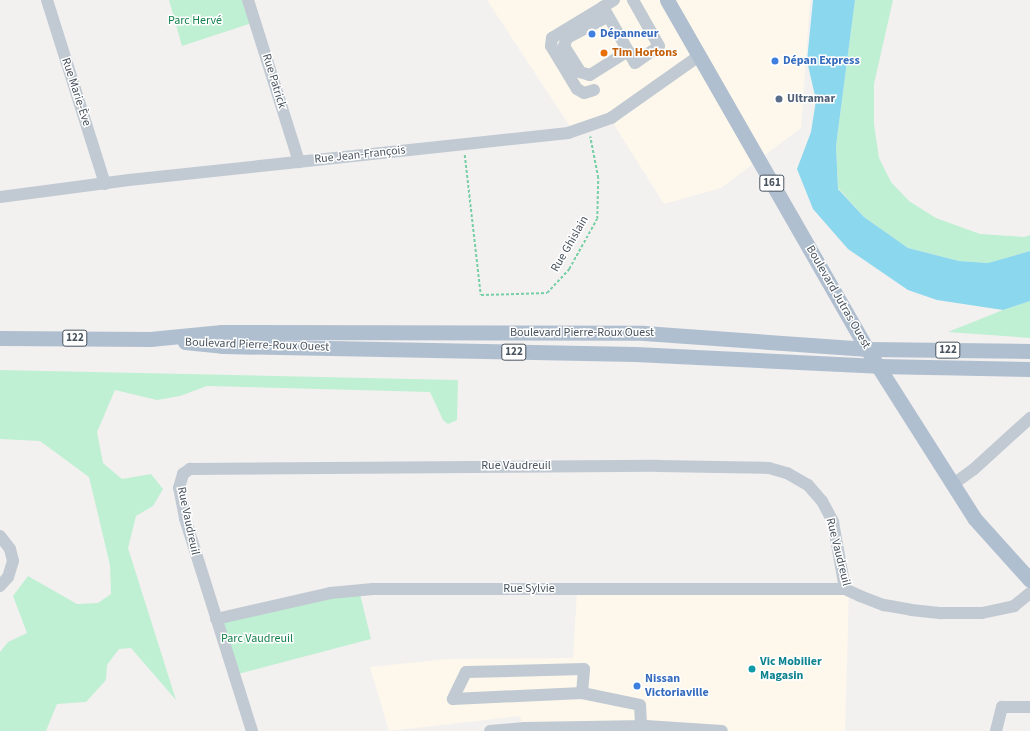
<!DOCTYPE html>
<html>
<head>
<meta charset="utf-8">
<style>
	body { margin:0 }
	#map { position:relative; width:1030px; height:731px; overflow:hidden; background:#f3f0f0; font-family:"Source Sans 3",sans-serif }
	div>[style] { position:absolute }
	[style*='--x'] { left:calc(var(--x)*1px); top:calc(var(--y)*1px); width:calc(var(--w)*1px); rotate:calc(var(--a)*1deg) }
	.commercial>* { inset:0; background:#fdf8eb }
	.green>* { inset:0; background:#bff0d3 }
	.water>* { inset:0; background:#8bd7ee }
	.path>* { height:1.5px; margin-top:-0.75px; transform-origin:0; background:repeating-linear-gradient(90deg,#76cfa5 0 3px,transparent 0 5px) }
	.minor>* { height:12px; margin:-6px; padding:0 6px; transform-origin:6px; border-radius:6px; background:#c1cad2 }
	.major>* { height:15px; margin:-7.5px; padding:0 7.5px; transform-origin:7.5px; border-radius:7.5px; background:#b0bfcf }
	.dots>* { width:11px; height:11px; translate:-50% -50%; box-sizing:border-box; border:2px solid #fff; border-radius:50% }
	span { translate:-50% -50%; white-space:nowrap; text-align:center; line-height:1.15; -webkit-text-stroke:3px #fff; paint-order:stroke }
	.shield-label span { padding:1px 3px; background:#fff; border:1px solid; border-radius:3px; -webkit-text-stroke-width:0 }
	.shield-label { font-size:11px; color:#48535e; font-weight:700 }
	.park-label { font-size:12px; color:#16824e }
	.shop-label { font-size:12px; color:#366cbe; font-weight:700 }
	.left { translate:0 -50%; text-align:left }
	.food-label { font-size:12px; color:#c56008; font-weight:700 }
	.street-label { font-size:12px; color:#48535e }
	.service-label { font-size:12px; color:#4e5e75; font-weight:700 }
	.culture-label { font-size:12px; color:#0d838f; font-weight:700 }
</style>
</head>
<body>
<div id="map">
	<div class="commercial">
		<div style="clip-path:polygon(487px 0,810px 0,801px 128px,721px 188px,664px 204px,608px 115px,571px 128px)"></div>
		<div style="clip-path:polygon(849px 589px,845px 731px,525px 731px,520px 716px,389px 731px,370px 667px,448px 659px,573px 658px,577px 592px)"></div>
	</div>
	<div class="green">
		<div style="clip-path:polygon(169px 0,248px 0,255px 22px,182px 46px)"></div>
		<div style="clip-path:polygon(855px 0,893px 0,874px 84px,874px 124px,879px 158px,891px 182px,909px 201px,936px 218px,980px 234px,1024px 237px,1030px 235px,1030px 251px,988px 263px,959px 261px,908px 248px,864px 217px,838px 188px,836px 146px)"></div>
		<div style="clip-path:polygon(1030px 301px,1030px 338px,948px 332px,1003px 310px)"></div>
		<div style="clip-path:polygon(0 370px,458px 380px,457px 420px,448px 424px,443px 420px,430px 392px,207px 386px,180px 396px,157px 400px,115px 390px,97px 432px,103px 463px,122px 479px,151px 474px,163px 489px,153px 506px,136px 516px,128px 548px,176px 700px,131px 648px,119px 649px,107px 665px,106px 680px,86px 702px,57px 704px,46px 731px,0 731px,0 652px,8px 642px,27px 633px,13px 596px,28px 576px,77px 604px,98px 603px,111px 594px,110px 565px,89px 477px,40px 441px,0 439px)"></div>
		<div style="clip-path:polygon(359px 590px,371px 639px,234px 675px,216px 619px)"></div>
	</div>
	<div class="water">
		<div style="clip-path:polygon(813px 0,855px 0,836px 146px,838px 189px,864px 217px,908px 248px,959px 261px,988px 263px,1030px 251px,1030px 301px,1003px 310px,937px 300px,908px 290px,848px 249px,813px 209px,797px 169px,811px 132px,816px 100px,807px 61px)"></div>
	</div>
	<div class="path">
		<div style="--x:465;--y:155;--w:141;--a:83.5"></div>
		<div style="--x:481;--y:295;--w:66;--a:-1.7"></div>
		<div style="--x:547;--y:293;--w:33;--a:-47"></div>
		<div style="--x:569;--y:269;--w:57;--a:-60.8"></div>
		<div style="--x:597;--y:219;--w:41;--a:-88.6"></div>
		<div style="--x:598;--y:178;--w:42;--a:-101"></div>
	</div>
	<div class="minor">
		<div style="--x:47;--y:0;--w:193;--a:72.5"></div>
		<div style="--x:248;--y:0;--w:170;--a:72.5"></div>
		<div style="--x:614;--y:0;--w:13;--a:148"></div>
		<div style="--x:603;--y:7;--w:64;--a:60.3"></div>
		<div style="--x:635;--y:63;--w:29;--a:-35"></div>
		<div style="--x:659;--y:46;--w:53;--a:-119.5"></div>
		<div style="--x:607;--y:17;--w:45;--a:152.3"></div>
		<div style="--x:567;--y:38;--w:9;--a:111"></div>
		<div style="--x:564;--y:46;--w:31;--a:58"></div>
		<div style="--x:580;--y:72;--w:10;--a:17"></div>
		<div style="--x:590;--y:75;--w:45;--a:-32.3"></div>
		<div style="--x:594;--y:90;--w:10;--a:163"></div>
		<div style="--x:584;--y:93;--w:8;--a:-150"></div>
		<div style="--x:577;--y:89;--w:50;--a:-121.2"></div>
		<div style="--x:551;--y:46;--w:8;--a:-83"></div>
		<div style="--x:552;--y:38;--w:60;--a:-31.3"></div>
		<div style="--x:0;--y:197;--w:130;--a:-7.5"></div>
		<div style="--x:129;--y:180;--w:442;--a:-6.1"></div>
		<div style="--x:568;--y:133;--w:46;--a:-19.2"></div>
		<div style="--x:611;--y:118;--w:108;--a:-35.2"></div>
		<div style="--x:952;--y:485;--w:27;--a:-36"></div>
		<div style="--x:974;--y:469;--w:76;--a:-42.3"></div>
		<div style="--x:0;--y:536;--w:16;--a:52"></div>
		<div style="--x:10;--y:549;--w:12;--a:76"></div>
		<div style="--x:13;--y:561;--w:17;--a:107"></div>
		<div style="--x:8;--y:577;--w:12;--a:132"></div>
		<div style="--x:216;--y:619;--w:117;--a:-12.8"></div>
		<div style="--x:330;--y:593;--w:43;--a:-5.3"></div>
		<div style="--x:373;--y:589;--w:472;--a:0"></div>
		<div style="--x:582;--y:693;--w:24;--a:-85"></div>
		<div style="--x:584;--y:669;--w:118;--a:178.5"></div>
		<div style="--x:466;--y:672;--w:30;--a:116"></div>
		<div style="--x:453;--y:699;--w:129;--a:-2.7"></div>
		<div style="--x:582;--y:693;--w:59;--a:11.7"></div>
		<div style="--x:640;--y:705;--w:21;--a:87"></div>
		<div style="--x:252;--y:731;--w:223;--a:-107.5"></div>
		<div style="--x:185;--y:518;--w:31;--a:-101"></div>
		<div style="--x:179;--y:488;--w:15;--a:-74"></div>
		<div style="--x:183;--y:474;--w:9;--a:-36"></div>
		<div style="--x:190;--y:469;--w:468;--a:-0.4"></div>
		<div style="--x:658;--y:466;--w:111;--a:1"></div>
		<div style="--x:769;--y:468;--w:19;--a:16"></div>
		<div style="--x:787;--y:473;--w:24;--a:30"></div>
		<div style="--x:808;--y:485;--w:21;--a:49"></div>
		<div style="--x:822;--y:501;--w:24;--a:62"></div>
		<div style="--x:833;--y:522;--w:68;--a:79.8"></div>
		<div style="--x:845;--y:589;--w:17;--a:25"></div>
		<div style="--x:860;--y:596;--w:26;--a:21"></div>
		<div style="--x:884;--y:605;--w:27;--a:10"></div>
		<div style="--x:911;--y:610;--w:31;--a:6"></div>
		<div style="--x:942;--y:613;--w:40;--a:0"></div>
		<div style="--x:982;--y:613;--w:33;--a:-12"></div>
		<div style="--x:1014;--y:606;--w:21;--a:-39"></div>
		<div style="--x:490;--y:731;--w:35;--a:-5"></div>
		<div style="--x:525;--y:728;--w:121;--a:-0.9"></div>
		<div style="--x:646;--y:726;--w:76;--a:3.8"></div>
		<div style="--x:996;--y:731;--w:25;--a:-76"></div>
		<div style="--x:1002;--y:707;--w:28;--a:0"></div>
	</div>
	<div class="major">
		<div style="--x:667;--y:0;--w:402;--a:60.2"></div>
		<div style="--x:867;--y:349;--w:201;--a:57.6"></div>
		<div style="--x:975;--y:519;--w:82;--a:48"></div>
		<div style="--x:0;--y:338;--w:150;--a:0.4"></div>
		<div style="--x:150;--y:339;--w:72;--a:-5.6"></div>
		<div style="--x:222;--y:332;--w:422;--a:0.1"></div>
		<div style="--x:644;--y:333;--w:224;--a:4.1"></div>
		<div style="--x:867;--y:349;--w:163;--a:0.7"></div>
		<div style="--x:185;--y:342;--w:37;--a:6"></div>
		<div style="--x:222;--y:346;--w:413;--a:1.1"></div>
		<div style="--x:635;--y:354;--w:243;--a:2.8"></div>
		<div style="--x:878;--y:366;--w:152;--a:1.1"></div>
	</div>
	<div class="dots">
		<div style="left:592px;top:34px;background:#3f7fe0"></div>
		<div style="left:604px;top:53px;background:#e8710a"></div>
		<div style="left:775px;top:61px;background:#3f7fe0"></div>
		<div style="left:779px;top:99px;background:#5c6f8a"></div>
		<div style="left:752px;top:669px;background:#0f9aa8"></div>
		<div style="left:637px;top:686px;background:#3f7fe0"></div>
	</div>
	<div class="shield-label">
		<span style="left:772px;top:183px">161</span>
		<span style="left:75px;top:338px">122</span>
		<span style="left:948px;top:350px">122</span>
		<span style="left:514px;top:352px">122</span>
	</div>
	<div class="park-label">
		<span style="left:195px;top:21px">Parc Hervé</span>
		<span style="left:257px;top:639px">Parc Vaudreuil</span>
	</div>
	<div class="shop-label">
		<span class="left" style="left:600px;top:34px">Dépanneur</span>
		<span class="left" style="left:783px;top:61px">Dépan Express</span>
		<span class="left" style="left:645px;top:686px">Nissan<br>Victoriaville</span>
	</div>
	<div class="food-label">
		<span class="left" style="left:612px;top:53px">Tim Hortons</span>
	</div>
	<div class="street-label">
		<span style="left:274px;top:81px;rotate:73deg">Rue Patrick</span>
		<span style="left:76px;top:92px;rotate:72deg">Rue Marie-Ève</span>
		<span style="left:360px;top:155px;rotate:-6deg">Rue Jean-François</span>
		<span style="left:570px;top:244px;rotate:-60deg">Rue Ghislain</span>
		<span style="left:838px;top:297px;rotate:60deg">Boulevard Jutras Ouest</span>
		<span style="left:582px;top:333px">Boulevard Pierre-Roux Ouest</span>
		<span style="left:257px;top:345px;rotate:2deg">Boulevard Pierre-Roux Ouest</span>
		<span style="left:516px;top:466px">Rue Vaudreuil</span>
		<span style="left:188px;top:521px;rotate:78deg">Rue Vaudreuil</span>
		<span style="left:838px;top:552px;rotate:76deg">Rue Vaudreuil</span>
		<span style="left:529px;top:589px">Rue Sylvie</span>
	</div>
	<div class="service-label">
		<span class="left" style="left:787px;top:99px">Ultramar</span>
	</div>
	<div class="culture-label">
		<span class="left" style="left:760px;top:669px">Vic Mobilier<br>Magasin</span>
	</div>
</div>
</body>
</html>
